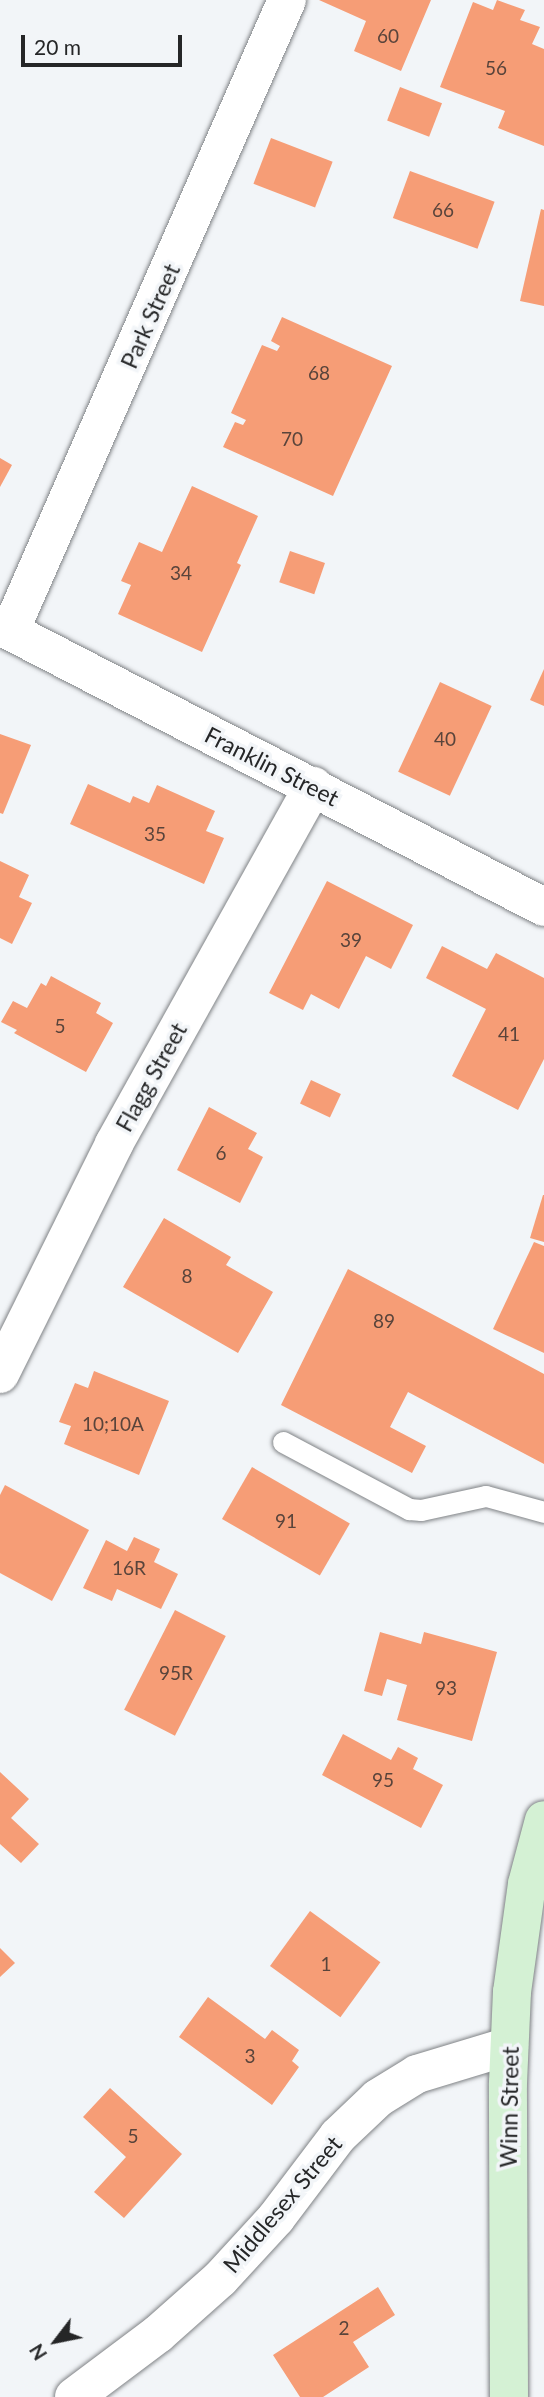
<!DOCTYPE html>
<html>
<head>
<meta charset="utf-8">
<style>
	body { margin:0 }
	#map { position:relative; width:544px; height:2397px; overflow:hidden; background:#f2f5f8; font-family:Lato,sans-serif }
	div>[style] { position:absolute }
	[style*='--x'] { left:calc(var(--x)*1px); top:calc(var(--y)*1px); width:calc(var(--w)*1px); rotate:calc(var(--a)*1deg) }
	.building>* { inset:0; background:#f69d76; transform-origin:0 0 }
	.roads { filter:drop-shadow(0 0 2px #808386) drop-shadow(0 0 2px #808386) }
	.lane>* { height:21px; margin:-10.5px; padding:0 10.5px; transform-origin:10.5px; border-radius:10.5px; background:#fff }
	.street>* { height:38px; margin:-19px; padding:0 19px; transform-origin:19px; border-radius:19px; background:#fff }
	.secondary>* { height:38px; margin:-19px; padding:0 19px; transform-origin:19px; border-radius:19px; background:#d4f1d4 }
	span { translate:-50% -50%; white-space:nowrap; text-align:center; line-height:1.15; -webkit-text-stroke:7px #f2f5f8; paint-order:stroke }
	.number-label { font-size:19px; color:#59443b }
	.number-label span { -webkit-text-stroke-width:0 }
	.street-label { font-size:23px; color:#252627 }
	.north { position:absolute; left:21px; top:2306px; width:70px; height:70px; -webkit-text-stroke:5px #f2f5f8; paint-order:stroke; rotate:238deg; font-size:19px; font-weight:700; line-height:28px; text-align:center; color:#252627 }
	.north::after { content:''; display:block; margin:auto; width:24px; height:32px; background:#252627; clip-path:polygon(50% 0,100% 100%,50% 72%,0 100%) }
	.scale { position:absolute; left:21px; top:35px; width:161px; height:32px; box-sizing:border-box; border:4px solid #252627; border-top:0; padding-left:9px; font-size:21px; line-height:24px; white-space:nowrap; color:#252627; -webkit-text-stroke:5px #f2f5f8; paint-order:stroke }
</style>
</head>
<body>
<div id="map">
	<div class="building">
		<div style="clip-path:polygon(319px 0,431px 0,401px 71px,354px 51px,366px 21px)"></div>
		<div style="clip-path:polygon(497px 0,525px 10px,520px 20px,540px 27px,532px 44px,544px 49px,544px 146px,498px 128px,505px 111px,440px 87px,473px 2px,493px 10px)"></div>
		<div style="left:400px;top:87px;width:45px;height:36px;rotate:21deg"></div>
		<div style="left:271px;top:138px;width:66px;height:49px;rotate:21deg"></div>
		<div style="left:410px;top:171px;width:90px;height:50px;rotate:20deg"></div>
		<div style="clip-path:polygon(541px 209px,544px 210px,544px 306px,520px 301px)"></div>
		<div style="clip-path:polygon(282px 317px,392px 366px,333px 496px,223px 447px,235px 422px,243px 425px,246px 420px,231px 413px,262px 345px,277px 351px,280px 346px,271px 341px)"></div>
		<div style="clip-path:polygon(0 458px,12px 465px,0 487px)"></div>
		<div style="clip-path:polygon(192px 486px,258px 516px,237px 563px,241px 565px,202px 652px,118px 614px,131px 585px,121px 581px,139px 542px,162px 552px)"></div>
		<div style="left:290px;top:551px;width:37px;height:33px;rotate:19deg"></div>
		<div style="clip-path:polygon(544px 669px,544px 706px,530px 700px)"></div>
		<div style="left:440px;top:682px;width:57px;height:99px;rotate:25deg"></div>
		<div style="clip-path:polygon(0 734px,31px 745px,3px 814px,0 813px)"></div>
		<div style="clip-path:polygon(88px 784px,130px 803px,133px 796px,149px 803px,157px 785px,215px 811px,206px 831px,224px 838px,204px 884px,70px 824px)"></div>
		<div style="clip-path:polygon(0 861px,29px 875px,19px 897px,32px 903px,12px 944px,0 938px)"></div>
		<div style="clip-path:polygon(327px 881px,413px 925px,391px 969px,366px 956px,339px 1009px,311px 994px,303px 1010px,269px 993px)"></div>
		<div style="clip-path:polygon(442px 946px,487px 969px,496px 953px,544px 978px,544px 1059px,518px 1110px,452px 1076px,486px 1009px,426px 978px)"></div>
		<div style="clip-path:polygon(51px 976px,101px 1003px,96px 1013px,113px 1023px,86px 1072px,14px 1033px,17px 1030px,1px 1022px,13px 1001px,27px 1008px,41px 983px,46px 986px)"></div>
		<div style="left:311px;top:1080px;width:33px;height:26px;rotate:25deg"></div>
		<div style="clip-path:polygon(209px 1107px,257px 1133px,248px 1149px,263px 1157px,240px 1203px,177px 1170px)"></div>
		<div style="clip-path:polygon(543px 1195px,544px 1195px,544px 1242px,530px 1238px)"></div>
		<div style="clip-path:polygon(164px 1218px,231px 1257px,226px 1265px,273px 1292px,238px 1353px,123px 1287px)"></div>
		<div style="clip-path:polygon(534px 1242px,544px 1246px,544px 1353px,493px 1329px)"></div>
		<div style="clip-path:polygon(348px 1269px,544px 1374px,544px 1464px,408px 1392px,390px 1427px,426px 1446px,412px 1473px,281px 1405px)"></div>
		<div style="clip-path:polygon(94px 1371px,169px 1401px,139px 1475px,64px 1444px,71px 1426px,59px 1422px,75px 1383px,88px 1388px)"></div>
		<div style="left:252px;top:1467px;width:113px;height:60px;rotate:30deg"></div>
		<div style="clip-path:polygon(5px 1485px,89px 1530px,52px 1601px,0 1573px,0 1495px)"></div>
		<div style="clip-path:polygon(134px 1537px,160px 1549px,154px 1562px,178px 1574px,161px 1609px,117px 1589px,112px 1601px,83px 1588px,106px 1540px,127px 1551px)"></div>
		<div style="left:175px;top:1610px;width:57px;height:112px;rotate:27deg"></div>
		<div style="clip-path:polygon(380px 1632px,421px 1644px,424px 1632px,497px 1652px,472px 1741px,397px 1720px,407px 1685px,387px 1679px,382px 1696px,364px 1691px)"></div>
		<div style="clip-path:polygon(343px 1734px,391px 1760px,398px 1747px,418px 1758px,413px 1769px,443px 1785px,421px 1828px,322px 1775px)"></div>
		<div style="clip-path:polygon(0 1772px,29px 1799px,11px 1818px,39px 1844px,21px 1863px,0 1844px)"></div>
		<div style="left:310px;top:1911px;width:87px;height:68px;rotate:36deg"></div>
		<div style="clip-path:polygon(0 1948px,15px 1963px,0 1977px)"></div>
		<div style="clip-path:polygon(208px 1997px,265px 2039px,272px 2030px,299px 2050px,292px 2061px,299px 2067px,272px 2105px,179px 2037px)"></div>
		<div style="clip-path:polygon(110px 2088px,182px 2154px,124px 2218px,94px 2192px,126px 2157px,83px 2117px)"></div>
		<div style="clip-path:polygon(378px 2287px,395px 2315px,353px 2342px,369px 2367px,323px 2397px,300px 2397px,273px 2355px)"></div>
	</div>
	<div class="roads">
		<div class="lane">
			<div style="--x:283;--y:1442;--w:143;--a:28"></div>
			<div style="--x:409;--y:1509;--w:12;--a:5"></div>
			<div style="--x:421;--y:1510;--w:66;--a:-12.2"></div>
			<div style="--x:486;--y:1496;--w:60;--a:15.4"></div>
		</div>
		<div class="street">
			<div style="--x:0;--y:626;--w:612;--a:27.32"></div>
			<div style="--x:10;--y:631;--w:689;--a:-66.3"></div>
			<div style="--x:0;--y:1374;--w:257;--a:-63.6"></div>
			<div style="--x:114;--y:1144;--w:410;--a:-60.9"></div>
			<div style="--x:74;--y:2397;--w:105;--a:-36.9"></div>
			<div style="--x:158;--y:2334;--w:83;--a:-41.6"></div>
			<div style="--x:220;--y:2279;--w:83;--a:-47.4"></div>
			<div style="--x:276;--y:2218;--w:103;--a:-52.9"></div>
			<div style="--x:338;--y:2136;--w:55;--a:-43.5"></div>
			<div style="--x:378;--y:2098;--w:46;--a:-31.6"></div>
			<div style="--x:417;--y:2074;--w:96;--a:-16.9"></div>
		</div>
		<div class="secondary">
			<div style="--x:509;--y:2397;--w:314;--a:-90.2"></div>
			<div style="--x:508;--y:2083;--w:91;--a:-87.5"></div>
			<div style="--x:512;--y:1992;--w:109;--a:-82.1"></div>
			<div style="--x:527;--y:1884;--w:66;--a:-75.1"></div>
		</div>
	</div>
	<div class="number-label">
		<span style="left:388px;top:36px">60</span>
		<span style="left:496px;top:68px">56</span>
		<span style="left:443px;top:210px">66</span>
		<span style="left:319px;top:373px">68</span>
		<span style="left:292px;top:439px">70</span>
		<span style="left:181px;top:573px">34</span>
		<span style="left:445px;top:739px">40</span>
		<span style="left:155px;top:834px">35</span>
		<span style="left:351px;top:940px">39</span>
		<span style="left:60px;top:1026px">5</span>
		<span style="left:509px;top:1034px">41</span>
		<span style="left:221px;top:1153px">6</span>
		<span style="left:187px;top:1276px">8</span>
		<span style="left:384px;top:1321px">89</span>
		<span style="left:113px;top:1424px">10;10A</span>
		<span style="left:286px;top:1521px">91</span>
		<span style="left:129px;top:1568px">16R</span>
		<span style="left:176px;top:1673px">95R</span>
		<span style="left:446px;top:1688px">93</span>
		<span style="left:383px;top:1780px">95</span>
		<span style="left:326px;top:1964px">1</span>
		<span style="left:250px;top:2056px">3</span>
		<span style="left:133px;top:2136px">5</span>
		<span style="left:344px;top:2328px">2</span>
	</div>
	<div class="street-label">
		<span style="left:150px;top:316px;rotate:-66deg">Park Street</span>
		<span style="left:272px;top:766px;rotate:27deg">Franklin Street</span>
		<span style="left:151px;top:1077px;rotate:-61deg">Flagg Street</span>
		<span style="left:509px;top:2107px;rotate:-89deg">Winn Street</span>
		<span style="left:282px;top:2204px;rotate:-50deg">Middlesex Street</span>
	</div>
	<div class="north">N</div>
	<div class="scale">20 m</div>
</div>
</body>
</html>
